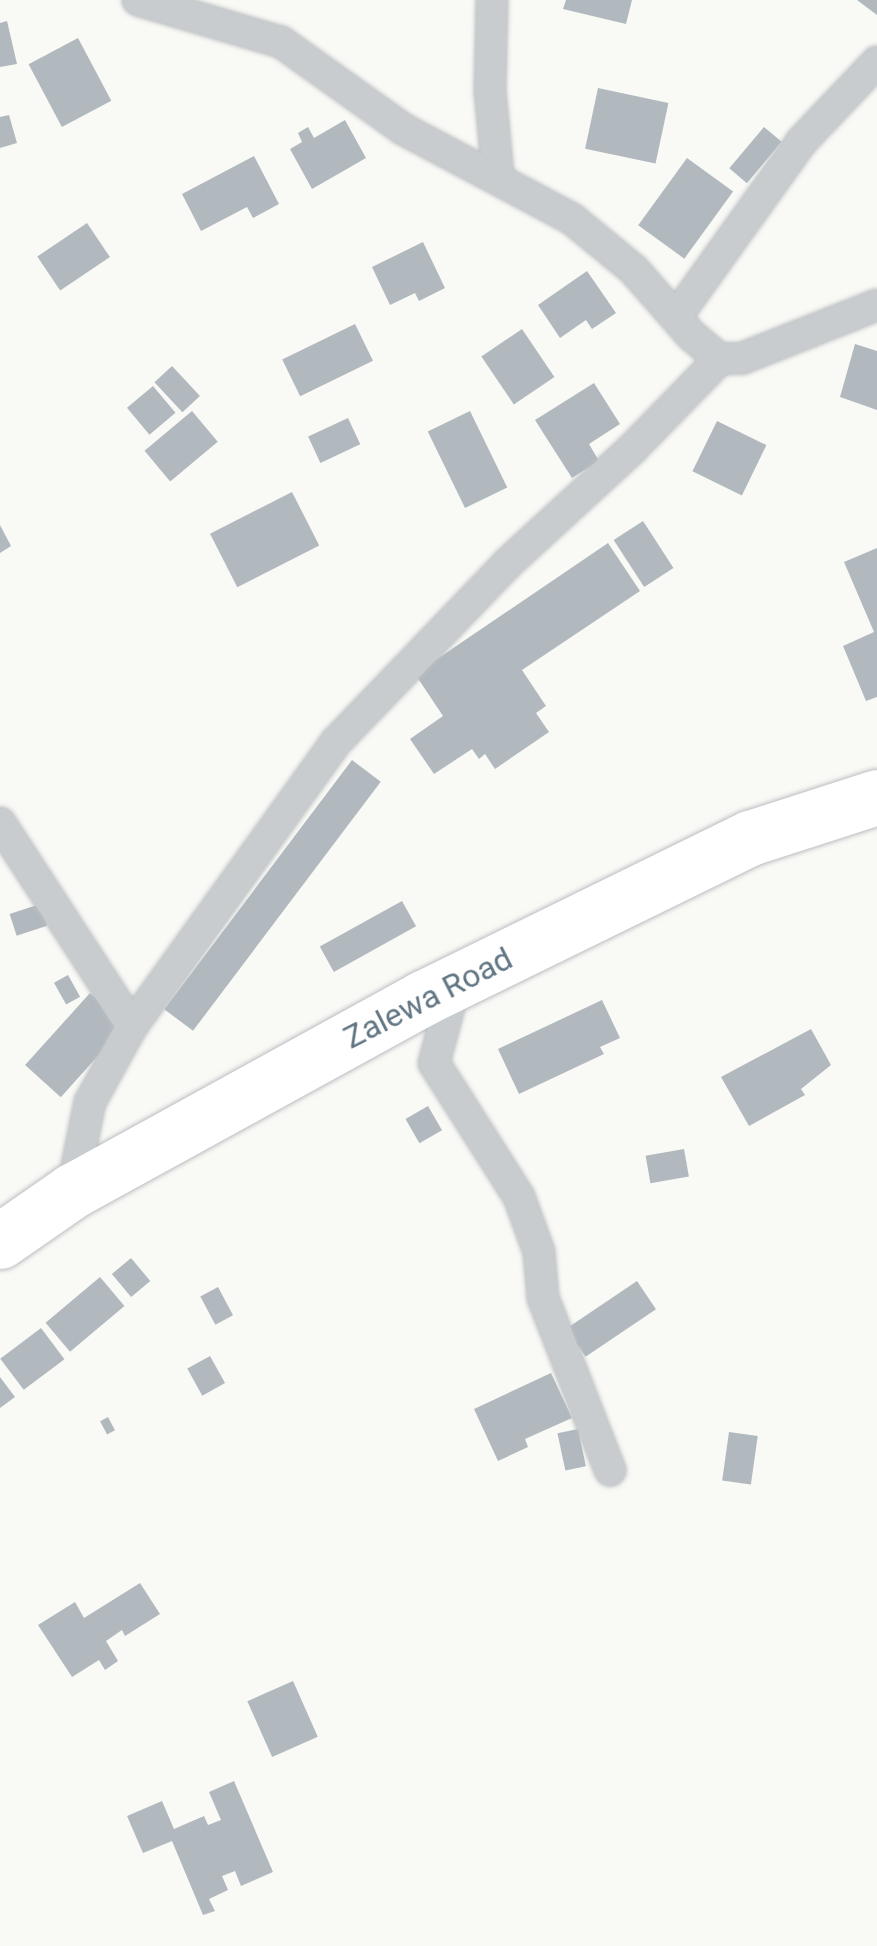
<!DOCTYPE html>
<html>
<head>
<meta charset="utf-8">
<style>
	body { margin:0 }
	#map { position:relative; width:877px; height:1946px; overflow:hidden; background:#f9f9f5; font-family:Roboto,sans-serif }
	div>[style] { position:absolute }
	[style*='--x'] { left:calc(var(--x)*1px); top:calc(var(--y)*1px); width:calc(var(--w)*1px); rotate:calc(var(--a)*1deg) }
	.building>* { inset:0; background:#b1b9bf; transform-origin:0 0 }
	.roads { filter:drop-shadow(0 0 2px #babec1) drop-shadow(0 0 2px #babec1) }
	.street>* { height:30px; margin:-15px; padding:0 15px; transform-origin:15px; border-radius:15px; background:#c8cccf }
	.highway>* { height:55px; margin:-27.5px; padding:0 27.5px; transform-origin:27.5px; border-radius:27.5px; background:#fff }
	span { translate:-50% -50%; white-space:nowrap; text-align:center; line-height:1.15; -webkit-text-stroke:10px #fff; paint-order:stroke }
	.street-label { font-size:32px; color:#617583 }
</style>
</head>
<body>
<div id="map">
	<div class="building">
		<div style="clip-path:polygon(566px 0,632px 0,626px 24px,563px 9px)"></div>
		<div style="clip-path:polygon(857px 0,877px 0,877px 15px)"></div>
		<div style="clip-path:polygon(7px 21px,17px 64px,0 67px,0 23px)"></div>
		<div style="left:78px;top:38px;width:71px;height:56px;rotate:62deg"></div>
		<div style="left:598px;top:88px;width:72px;height:62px;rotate:12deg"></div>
		<div style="clip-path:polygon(9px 115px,17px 143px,0 148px,0 117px)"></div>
		<div style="clip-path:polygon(345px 120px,366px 158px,312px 189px,290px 149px,302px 142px,298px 133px,308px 127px,314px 138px)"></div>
		<div style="left:764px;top:127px;width:23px;height:54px;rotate:40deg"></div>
		<div style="clip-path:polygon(254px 156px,279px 204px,253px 218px,247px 207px,201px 231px,182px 194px)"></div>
		<div style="left:687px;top:158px;width:57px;height:83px;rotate:36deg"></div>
		<div style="left:87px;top:223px;width:41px;height:60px;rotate:56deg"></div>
		<div style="clip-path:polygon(423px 242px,445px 288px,419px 301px,415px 293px,390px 305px,372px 267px)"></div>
		<div style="clip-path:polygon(587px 271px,616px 313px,592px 329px,586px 320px,560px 338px,538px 305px)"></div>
		<div style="left:355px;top:324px;width:41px;height:81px;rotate:64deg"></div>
		<div style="left:522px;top:329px;width:58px;height:49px;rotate:56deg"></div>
		<div style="clip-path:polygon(855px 344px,877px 351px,877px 410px,840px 397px)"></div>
		<div style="left:172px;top:366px;width:41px;height:24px;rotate:47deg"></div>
		<div style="clip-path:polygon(594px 383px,620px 424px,589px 444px,599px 461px,572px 478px,535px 420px)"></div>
		<div style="left:153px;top:386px;width:35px;height:34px;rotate:50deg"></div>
		<div style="left:192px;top:411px;width:40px;height:62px;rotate:50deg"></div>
		<div style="left:470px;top:411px;width:85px;height:47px;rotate:64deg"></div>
		<div style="left:348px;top:418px;width:29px;height:44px;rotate:65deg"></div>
		<div style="left:717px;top:421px;width:55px;height:56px;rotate:26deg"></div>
		<div style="left:292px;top:492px;width:60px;height:92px;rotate:63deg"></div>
		<div style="left:643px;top:521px;width:56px;height:35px;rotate:57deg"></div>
		<div style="clip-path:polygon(0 525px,11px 546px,0 553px)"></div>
		<div style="clip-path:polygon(608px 543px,640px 591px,522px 670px,546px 706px,536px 713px,549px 732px,495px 769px,485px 754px,479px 759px,472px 749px,434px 774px,410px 739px,443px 716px,415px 674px)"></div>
		<div style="clip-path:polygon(877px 548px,877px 697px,866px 701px,843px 646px,874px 632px,844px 562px)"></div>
		<div style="left:352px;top:760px;width:36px;height:312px;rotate:37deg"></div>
		<div style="left:402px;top:901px;width:29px;height:94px;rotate:61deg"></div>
		<div style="left:40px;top:904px;width:23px;height:32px;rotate:72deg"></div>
		<div style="left:68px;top:975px;width:25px;height:16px;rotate:61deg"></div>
		<div style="left:90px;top:993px;width:48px;height:97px;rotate:42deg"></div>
		<div style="clip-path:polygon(602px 1000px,620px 1038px,600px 1047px,604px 1054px,519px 1094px,498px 1049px)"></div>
		<div style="clip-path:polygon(811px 1029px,831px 1065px,801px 1089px,805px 1095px,749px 1126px,721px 1077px)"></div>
		<div style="left:428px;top:1106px;width:28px;height:26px;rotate:60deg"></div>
		<div style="left:684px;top:1149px;width:28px;height:39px;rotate:80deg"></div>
		<div style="left:131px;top:1258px;width:30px;height:25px;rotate:50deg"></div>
		<div style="left:100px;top:1277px;width:38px;height:71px;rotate:50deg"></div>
		<div style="left:637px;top:1281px;width:34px;height:85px;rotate:56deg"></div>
		<div style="left:218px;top:1287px;width:32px;height:20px;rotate:62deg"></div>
		<div style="left:41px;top:1328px;width:39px;height:51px;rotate:53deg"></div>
		<div style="left:210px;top:1356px;width:31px;height:26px;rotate:61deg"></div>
		<div style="clip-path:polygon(551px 1373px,572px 1418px,525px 1439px,528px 1447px,498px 1461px,474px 1409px)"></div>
		<div style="clip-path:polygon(0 1377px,15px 1397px,0 1408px)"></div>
		<div style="left:108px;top:1417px;width:15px;height:9px;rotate:62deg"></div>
		<div style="left:578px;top:1429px;width:38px;height:21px;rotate:78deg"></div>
		<div style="left:729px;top:1432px;width:29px;height:49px;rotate:8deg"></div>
		<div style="clip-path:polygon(140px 1583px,160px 1614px,125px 1636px,122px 1630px,106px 1641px,118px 1661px,105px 1670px,99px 1660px,72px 1677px,38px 1625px,75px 1602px,84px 1618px)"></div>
		<div style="left:293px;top:1681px;width:61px;height:50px;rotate:66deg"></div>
		<div style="clip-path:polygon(234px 1781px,273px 1872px,241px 1886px,235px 1871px,222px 1876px,228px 1890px,209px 1899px,215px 1911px,203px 1915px,172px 1841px,143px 1853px,127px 1816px,162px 1801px,174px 1829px,204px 1816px,208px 1825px,221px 1820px,209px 1792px)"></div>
	</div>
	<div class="roads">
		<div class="street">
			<div style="--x:138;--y:0;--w:149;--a:16.4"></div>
			<div style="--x:281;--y:42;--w:150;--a:35.5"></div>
			<div style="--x:403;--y:129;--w:191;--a:28"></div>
			<div style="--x:572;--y:219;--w:80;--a:39.4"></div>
			<div style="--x:634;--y:270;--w:86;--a:48.8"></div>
			<div style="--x:691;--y:335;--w:38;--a:40"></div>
			<div style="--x:720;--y:359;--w:23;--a:-2"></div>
			<div style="--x:743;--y:358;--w:144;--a:-21.6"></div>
			<div style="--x:492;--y:0;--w:91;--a:91.3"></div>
			<div style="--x:490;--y:91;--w:85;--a:84.6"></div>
			<div style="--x:676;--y:317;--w:216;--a:-54.4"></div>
			<div style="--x:802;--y:141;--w:109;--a:-46.5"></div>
			<div style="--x:0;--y:823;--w:242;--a:57"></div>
			<div style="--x:456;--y:981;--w:85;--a:105"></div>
			<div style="--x:434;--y:1063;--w:159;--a:57.6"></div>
			<div style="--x:519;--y:1197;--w:59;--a:70"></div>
			<div style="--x:539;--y:1252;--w:46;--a:85"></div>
			<div style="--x:543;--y:1298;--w:185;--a:68.7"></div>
			<div style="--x:72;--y:1191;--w:91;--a:-78.6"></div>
			<div style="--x:90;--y:1102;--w:87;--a:-61.1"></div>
			<div style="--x:132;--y:1026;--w:350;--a:-54.3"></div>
			<div style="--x:336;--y:742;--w:247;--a:-46.1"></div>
			<div style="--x:507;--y:564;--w:171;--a:-42.6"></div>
			<div style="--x:633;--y:448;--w:124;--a:-45.7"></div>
		</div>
		<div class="highway">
			<div style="--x:0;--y:1241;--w:88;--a:-34.8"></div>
			<div style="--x:72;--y:1191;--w:401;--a:-28.8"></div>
			<div style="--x:423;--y:998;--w:364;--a:-26.1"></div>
			<div style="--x:750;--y:838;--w:133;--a:-17.9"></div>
		</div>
	</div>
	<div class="street-label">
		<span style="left:428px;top:998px;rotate:-27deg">Zalewa Road</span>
	</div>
</div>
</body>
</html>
